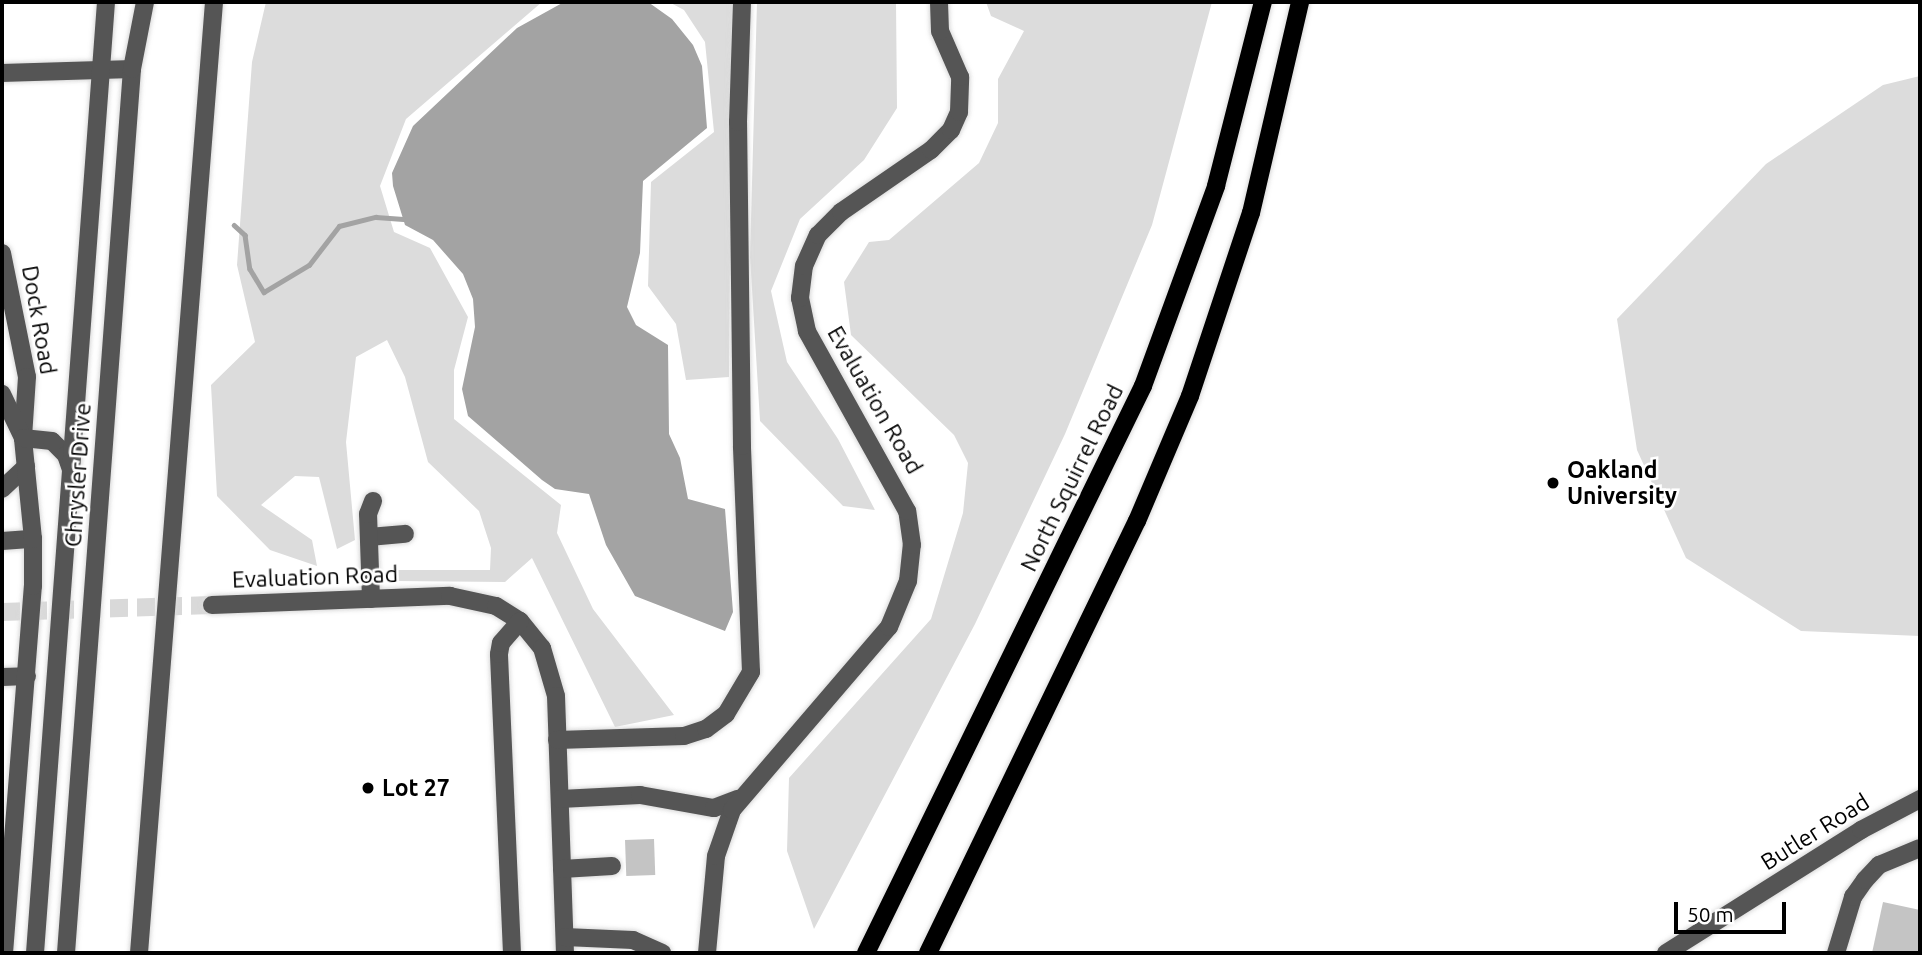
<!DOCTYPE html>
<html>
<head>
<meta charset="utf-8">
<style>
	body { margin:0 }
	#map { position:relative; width:1922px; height:955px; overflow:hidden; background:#fff; font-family:Ubuntu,sans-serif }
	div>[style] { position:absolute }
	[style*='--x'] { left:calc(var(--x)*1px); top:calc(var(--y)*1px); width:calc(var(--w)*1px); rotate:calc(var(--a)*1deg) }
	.green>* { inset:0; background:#dcdcdc }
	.water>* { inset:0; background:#a3a3a3 }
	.stream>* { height:4.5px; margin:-2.25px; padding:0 2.25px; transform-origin:2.25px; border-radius:2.25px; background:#a3a3a3 }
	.building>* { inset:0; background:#c4c4c4; transform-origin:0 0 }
	.minor-tunnel>* { height:18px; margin-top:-9px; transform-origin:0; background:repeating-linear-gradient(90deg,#d9d9d9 0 18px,transparent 0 27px) }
	.roads { filter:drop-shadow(0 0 2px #dbdbdb) drop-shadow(0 0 2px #dbdbdb) }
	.minor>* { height:18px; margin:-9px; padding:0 9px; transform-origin:9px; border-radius:9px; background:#555 }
	.major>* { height:18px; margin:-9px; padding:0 9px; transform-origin:9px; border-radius:9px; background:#000 }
	.dots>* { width:19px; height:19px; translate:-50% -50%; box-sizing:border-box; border:4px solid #fff; border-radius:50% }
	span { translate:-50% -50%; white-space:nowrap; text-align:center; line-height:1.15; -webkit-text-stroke:5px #fff; paint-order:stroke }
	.street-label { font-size:23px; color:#000 }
	.poi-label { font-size:23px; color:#000; font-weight:700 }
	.left { translate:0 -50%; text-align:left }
	.frame { position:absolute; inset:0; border:4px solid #000; pointer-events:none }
	.scale { position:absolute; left:1674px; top:902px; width:112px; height:32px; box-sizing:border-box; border:4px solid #000; border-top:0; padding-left:9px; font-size:21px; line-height:24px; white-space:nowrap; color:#000; -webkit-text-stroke:5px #fff; paint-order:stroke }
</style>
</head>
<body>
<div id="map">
	<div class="green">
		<div style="clip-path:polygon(266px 2px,542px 2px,406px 119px,380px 186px,394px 232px,430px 248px,468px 317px,454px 370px,454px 419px,561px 505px,557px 533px,593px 609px,674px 715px,615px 727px,532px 558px,505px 582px,394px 581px,395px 570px,490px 570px,491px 548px,479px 511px,428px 462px,405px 377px,387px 340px,356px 357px,346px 442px,355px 540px,337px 549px,319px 477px,295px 476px,261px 505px,312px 540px,317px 566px,270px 550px,217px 496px,211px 385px,255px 342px,237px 265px,252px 62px)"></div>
		<div style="clip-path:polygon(669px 2px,732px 2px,729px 377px,686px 380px,676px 324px,648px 286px,651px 182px,714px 132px,705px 42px,684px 10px)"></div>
		<div style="clip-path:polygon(757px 2px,896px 2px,897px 108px,864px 160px,800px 219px,771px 291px,787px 362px,838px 439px,875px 510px,843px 506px,760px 421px,750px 256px)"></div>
		<div style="clip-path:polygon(986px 2px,1212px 2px,1152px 225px,1065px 434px,975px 624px,814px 929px,787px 851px,789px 778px,931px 619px,963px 513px,968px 463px,954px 435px,851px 335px,844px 282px,869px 242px,889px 240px,979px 163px,998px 123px,998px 79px,1024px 31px,991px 16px)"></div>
		<div style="clip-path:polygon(1920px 76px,1920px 636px,1801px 631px,1686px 558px,1637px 450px,1617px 319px,1766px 164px,1883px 85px)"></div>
	</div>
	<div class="water">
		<div style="clip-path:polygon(564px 2px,648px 2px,672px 19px,693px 45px,702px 66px,707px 128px,643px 181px,640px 253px,627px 307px,636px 325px,668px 345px,669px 434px,680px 458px,688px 499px,725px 509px,733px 612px,725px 631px,635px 596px,606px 545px,589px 494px,555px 489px,542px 480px,468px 416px,462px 389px,475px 327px,473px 299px,463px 274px,433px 240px,405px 225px,393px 186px,392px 173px,413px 126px,517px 28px)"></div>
	</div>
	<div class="stream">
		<div style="--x:234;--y:225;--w:15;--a:42"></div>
		<div style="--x:245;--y:235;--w:34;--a:82"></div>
		<div style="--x:250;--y:269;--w:27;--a:59"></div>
		<div style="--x:264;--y:292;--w:52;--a:-31"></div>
		<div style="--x:309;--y:265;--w:49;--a:-52.4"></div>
		<div style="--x:339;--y:226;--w:38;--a:-14"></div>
		<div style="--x:376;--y:217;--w:27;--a:4"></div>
	</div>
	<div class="building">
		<div style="left:654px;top:839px;width:36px;height:29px;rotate:88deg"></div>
		<div style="clip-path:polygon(1883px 902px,1920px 910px,1920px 953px,1872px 953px)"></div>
	</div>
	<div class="minor-tunnel">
		<div style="--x:2;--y:612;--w:210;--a:-1.9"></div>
	</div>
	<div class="roads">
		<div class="minor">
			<div style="--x:2;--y:73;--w:130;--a:-1.8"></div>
			<div style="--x:2;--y:253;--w:126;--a:78.6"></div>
			<div style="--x:27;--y:377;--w:61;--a:93.8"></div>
			<div style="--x:23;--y:438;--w:49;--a:-115.5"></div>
			<div style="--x:2;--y:489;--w:33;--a:-43"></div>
			<div style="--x:369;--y:537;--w:36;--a:-5"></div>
			<div style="--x:2;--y:541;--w:31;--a:-4"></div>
			<div style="--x:371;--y:599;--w:85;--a:-92"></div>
			<div style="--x:368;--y:514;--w:14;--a:-69"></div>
			<div style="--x:212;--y:605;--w:238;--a:-2.2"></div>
			<div style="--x:450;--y:596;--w:47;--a:12.3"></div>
			<div style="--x:496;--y:606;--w:28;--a:32"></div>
			<div style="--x:520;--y:621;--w:35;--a:51"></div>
			<div style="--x:542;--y:648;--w:50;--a:73.7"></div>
			<div style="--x:556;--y:696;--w:257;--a:88"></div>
			<div style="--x:2;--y:677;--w:25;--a:-2"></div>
			<div style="--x:557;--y:740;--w:127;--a:-1.8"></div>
			<div style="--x:684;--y:736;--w:23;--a:-18"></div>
			<div style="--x:706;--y:729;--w:25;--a:-37"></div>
			<div style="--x:726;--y:714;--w:49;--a:-59.2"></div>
			<div style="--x:751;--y:672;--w:226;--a:-92.3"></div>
			<div style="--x:742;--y:446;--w:324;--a:-90.7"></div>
			<div style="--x:738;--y:122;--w:120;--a:-88.1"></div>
			<div style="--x:560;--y:799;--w:80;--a:-2.9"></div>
			<div style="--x:640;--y:795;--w:75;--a:10"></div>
			<div style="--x:714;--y:808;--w:26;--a:-21"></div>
			<div style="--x:562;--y:869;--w:50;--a:-3.4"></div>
			<div style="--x:565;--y:937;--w:68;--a:2.5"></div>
			<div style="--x:633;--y:940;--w:32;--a:24"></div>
			<div style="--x:4;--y:953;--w:368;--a:-85.5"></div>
			<div style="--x:33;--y:586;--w:47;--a:-90"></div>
			<div style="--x:33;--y:539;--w:101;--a:-95.7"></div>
			<div style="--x:23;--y:438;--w:29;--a:6"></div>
			<div style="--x:52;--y:441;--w:20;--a:45"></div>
			<div style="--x:66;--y:455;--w:18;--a:71"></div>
			<div style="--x:35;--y:953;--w:954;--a:-85.73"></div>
			<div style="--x:66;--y:953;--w:886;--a:-85.73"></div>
			<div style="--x:132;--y:69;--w:68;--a:-79"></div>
			<div style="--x:139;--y:953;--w:954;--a:-85.49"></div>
			<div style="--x:512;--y:953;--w:299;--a:-92.5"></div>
			<div style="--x:499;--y:654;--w:11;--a:-80"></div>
			<div style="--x:501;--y:643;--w:29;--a:-49"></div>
			<div style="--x:707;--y:953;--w:97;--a:-84.7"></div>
			<div style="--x:716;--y:856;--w:49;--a:-70.8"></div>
			<div style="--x:732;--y:810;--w:241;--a:-49.4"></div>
			<div style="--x:889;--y:627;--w:50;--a:-67.6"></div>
			<div style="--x:908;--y:581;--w:36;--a:-84"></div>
			<div style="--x:912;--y:545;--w:34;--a:-98"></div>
			<div style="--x:907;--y:511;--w:206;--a:-119.1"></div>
			<div style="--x:807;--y:331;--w:34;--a:-102"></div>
			<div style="--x:800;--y:298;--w:32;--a:-83"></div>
			<div style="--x:804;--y:266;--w:34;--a:-66"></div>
			<div style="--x:818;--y:235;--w:33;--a:-45"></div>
			<div style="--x:841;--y:212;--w:109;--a:-34.6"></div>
			<div style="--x:931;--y:150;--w:28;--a:-45"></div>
			<div style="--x:951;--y:130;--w:20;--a:-66"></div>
			<div style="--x:959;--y:112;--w:35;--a:-88"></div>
			<div style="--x:960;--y:77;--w:50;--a:-113.5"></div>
			<div style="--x:940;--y:31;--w:29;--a:-92"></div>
			<div style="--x:1666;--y:953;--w:231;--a:-32.2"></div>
			<div style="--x:1861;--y:830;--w:67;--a:-27.7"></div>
			<div style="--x:1836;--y:953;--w:59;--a:-73.1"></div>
			<div style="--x:1853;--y:897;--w:21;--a:-55"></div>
			<div style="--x:1865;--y:880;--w:21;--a:-47"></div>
			<div style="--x:1879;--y:865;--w:44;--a:-22.5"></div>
		</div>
		<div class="major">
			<div style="--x:866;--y:953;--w:631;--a:-63.96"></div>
			<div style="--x:1143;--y:386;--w:213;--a:-69.9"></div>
			<div style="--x:1216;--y:186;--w:190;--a:-75.7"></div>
			<div style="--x:928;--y:953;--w:480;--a:-64.2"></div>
			<div style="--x:1137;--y:521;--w:136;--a:-67"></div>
			<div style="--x:1190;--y:396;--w:193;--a:-71.6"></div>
			<div style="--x:1251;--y:213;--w:217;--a:-76.9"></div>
		</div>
	</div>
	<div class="dots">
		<div style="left:1553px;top:483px;background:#000"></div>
		<div style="left:368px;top:788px;background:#000"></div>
	</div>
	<div class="street-label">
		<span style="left:39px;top:320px;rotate:80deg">Dock Road</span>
		<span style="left:875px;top:400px;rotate:60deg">Evaluation Road</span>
		<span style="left:78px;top:475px;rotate:-86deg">Chrysler Drive</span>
		<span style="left:1072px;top:478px;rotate:-64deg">North Squirrel Road</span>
		<span style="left:315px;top:577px;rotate:-2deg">Evaluation Road</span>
		<span style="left:1815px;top:832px;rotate:-32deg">Butler Road</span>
	</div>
	<div class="poi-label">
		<span class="left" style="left:1567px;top:483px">Oakland<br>University</span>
		<span class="left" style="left:382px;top:788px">Lot 27</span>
	</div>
	<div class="frame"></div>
	<div class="scale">50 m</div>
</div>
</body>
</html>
